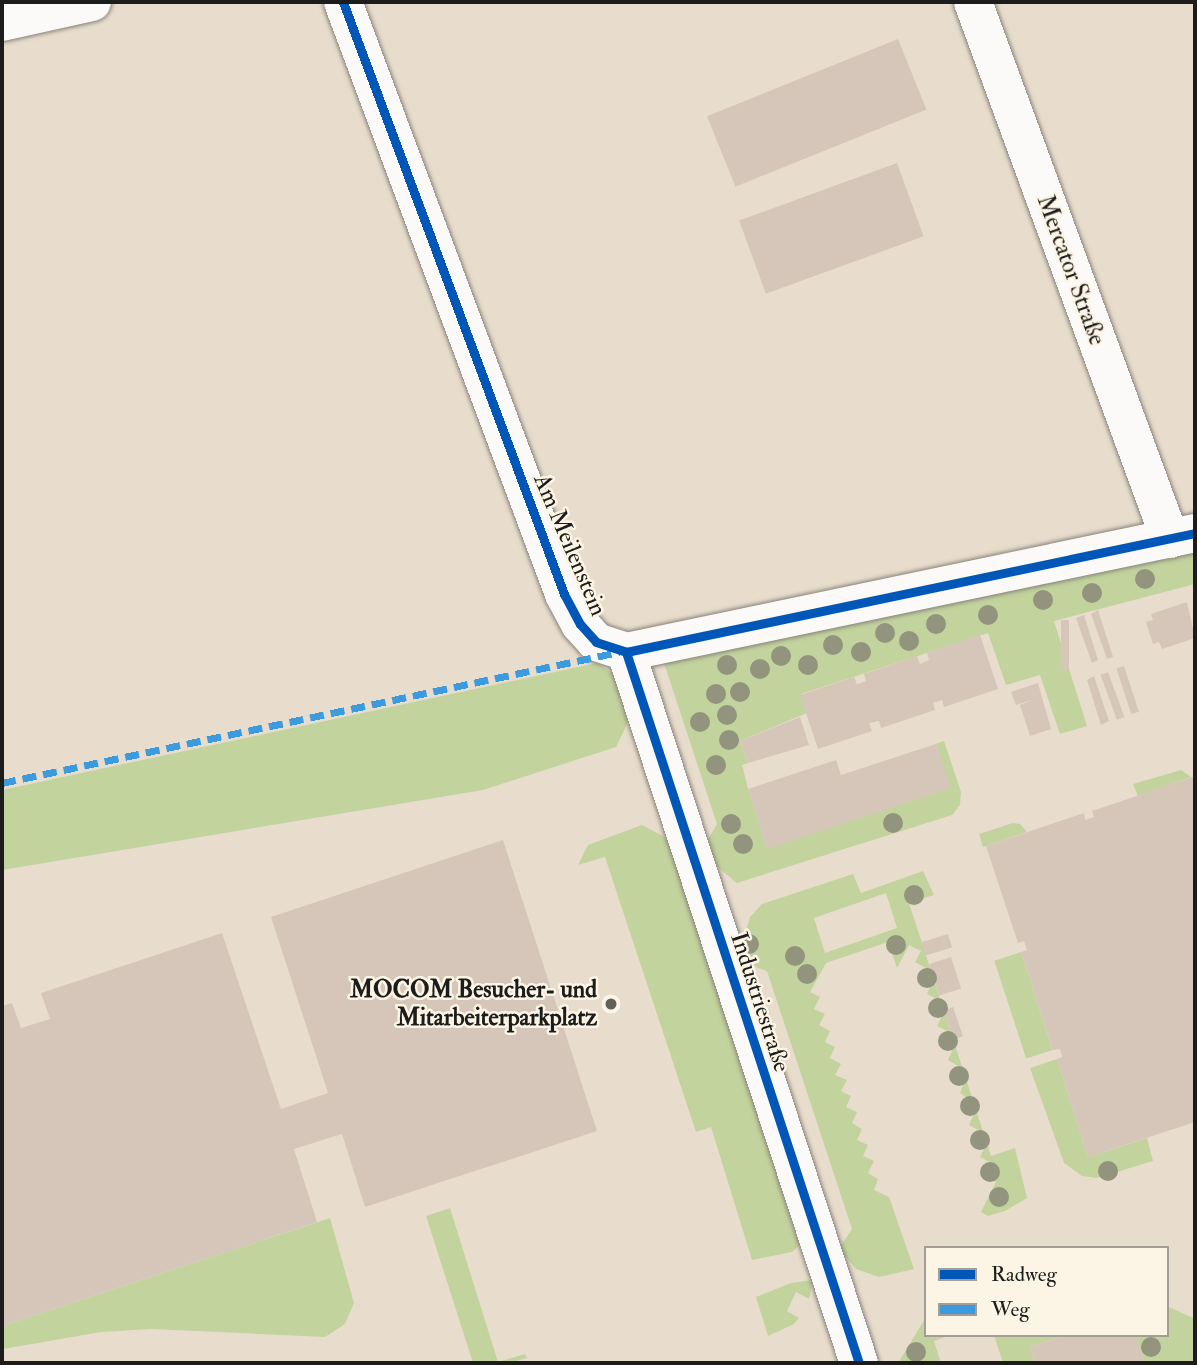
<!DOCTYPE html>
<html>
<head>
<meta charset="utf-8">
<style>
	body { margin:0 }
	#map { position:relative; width:1197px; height:1365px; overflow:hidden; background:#e8ddcd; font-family:"IM FELL Double Pica",serif }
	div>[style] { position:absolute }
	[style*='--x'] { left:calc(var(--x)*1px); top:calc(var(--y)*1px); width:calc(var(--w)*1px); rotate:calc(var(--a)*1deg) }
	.green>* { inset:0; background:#c2d39e; transform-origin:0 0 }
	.building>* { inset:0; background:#d5c6b9; transform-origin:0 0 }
	.roads { filter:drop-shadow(0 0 2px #88837a) drop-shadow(0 0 2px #88837a) }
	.street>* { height:38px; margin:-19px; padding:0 19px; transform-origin:19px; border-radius:19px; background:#fcfaf8 }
	.quiet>* { height:7px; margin-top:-3.5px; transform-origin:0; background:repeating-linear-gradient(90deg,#3c9bdf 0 14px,transparent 0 21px) }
	.cycleway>* { height:9px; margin:-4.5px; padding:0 4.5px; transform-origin:4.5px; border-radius:4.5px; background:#0057b8 }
	.trees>* { width:20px; height:20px; margin:-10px; border-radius:50%; background:#92947d }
	.dots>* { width:19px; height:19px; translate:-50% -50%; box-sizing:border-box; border:4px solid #fcf5e5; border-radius:50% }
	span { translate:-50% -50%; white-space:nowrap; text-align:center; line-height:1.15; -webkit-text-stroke:5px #fcf5e5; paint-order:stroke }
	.street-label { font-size:24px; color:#1c1c1c }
	.poi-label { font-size:24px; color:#1c1c1c; font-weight:700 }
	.right { translate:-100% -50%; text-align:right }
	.frame { position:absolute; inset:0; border:4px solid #1c1c1c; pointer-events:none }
	.legend { position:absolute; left:924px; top:1246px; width:245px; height:91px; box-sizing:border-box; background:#fcf5e5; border:2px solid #a29e95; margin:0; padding:9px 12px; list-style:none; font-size:21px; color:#1c1c1c }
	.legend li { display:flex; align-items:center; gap:14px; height:35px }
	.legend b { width:35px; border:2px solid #a29e95 }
</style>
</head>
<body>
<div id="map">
	<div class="green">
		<div style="clip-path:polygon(1195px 543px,1195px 584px,1054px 621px,1087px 726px,1060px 734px,1040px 675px,1006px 685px,988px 633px,801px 694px,807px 713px,740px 741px,748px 763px,742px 765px,748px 789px,767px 848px,950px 788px,936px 744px,944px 741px,961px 792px,960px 805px,952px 815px,737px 883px,715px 865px,707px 841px,717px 824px,663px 660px)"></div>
		<div style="clip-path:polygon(597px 663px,615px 675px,629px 720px,616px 747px,483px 790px,2px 870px,2px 790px)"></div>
		<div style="clip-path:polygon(1181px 770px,1191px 777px,1138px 796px,1133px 784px)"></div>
		<div style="clip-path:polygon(1013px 823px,1020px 824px,1027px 832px,983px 847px,979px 834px)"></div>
		<div style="clip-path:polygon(642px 825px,672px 841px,802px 1243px,792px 1252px,752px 1260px,711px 1127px,696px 1132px,605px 857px,578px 865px,588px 845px)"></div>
		<div style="clip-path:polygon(evenodd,923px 871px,934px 895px,909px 903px,991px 1156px,1015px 1148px,1027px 1198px,1005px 1211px,988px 1216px,981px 1212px,996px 1182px,983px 1175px,990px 1162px,980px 1157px,985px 1147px,975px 1142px,980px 1131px,969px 1125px,974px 1114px,964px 1109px,969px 1099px,960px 1093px,964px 1083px,953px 1078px,958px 1066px,948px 1060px,953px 1049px,941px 1043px,947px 1031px,937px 1026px,942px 1016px,931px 1010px,937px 999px,927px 994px,931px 984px,920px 978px,926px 968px,915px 962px,921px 951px,909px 945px,897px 968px,888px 942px,826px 963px,810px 992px,820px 997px,814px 1009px,825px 1014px,819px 1025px,830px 1031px,825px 1042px,835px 1047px,830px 1058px,841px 1064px,835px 1075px,847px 1080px,841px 1091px,851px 1096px,846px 1107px,857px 1112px,852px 1123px,862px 1129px,857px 1140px,868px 1145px,863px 1156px,874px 1161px,868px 1173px,878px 1179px,874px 1190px,889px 1197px,914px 1269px,879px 1277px,856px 1269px,843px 1254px,840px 1247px,852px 1229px,767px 971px,748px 964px,742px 944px,750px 917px,762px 904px,853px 874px,861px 893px,923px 871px,886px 893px,897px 928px,825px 953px,814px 918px,886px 893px)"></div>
		<div style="left:1021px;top:952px;width:103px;height:28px;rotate:72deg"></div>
		<div style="clip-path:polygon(1057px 1059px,1088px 1157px,1147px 1138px,1153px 1161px,1097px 1178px,1082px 1176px,1064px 1163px,1030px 1068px)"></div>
		<div style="clip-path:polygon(450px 1208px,498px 1362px,525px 1354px,527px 1358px,509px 1363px,473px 1363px,426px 1216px)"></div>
		<div style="clip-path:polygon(330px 1218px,354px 1303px,345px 1324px,325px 1337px,152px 1329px,101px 1332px,3px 1349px,2px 1326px)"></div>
		<div style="clip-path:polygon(813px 1280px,809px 1299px,796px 1292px,787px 1311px,799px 1318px,794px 1324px,768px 1336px,756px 1297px,791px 1283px)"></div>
		<div style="clip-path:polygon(1167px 1306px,1195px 1319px,1195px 1363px,1145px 1363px,1135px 1335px,1167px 1335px)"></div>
		<div style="clip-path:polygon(926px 1317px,926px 1335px,950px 1335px,934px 1341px,941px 1363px,898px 1363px)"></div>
		<div style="clip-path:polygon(994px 1335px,1066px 1335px,1030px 1347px,1035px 1363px,1003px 1363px)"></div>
	</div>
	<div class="building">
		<div style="left:898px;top:39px;width:76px;height:206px;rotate:68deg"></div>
		<div style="left:897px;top:163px;width:78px;height:168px;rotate:70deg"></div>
		<div style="clip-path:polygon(1187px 602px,1195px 638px,1162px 649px,1159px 642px,1153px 644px,1146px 622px,1153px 620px,1151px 614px)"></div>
		<div style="clip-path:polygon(1098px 610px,1113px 657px,1107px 659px,1091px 614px)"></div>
		<div style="clip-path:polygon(1084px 615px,1098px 660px,1092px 663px,1076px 618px)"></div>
		<div style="left:1061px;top:620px;width:8px;height:49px"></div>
		<div style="clip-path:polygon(980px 635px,998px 689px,944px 707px,942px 700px,933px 703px,935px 710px,881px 728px,879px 721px,869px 723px,872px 731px,818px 749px,800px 695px,854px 677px,857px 684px,866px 681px,864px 674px,917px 656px,920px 664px,929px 660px,927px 653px)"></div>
		<div style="left:1124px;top:666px;width:48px;height:8px;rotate:72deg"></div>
		<div style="left:1108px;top:672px;width:48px;height:8px;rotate:70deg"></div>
		<div style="clip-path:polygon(1094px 676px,1109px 721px,1101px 725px,1087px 680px)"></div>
		<div style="clip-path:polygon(1038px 683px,1051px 729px,1030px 736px,1020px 705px,1032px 700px,1016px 705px,1011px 692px)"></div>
		<div style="clip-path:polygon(800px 717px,809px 745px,748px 763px,740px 741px)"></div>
		<div style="clip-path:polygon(936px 744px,951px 788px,767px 849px,748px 789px,836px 760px,841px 775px)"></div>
		<div style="clip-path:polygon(1195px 776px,1195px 1122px,1088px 1157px,1057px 1059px,1062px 1057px,1060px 1049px,1053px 1050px,1021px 952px,1027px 950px,1024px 941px,1018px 943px,986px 846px,1084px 813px,1085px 820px,1094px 817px,1092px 811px)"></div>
		<div style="clip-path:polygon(503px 840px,597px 1131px,365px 1207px,342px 1134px,294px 1149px,317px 1222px,2px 1326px,2px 1006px,12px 1003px,21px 1028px,50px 1019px,41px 993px,222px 933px,281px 1109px,328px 1093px,271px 917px)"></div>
		<div style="left:948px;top:934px;width:14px;height:28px;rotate:73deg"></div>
		<div style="left:951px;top:957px;width:33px;height:23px;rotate:72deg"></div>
		<div style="left:953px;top:1007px;width:31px;height:10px;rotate:71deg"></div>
		<div style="clip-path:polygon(1066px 1335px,1135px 1335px,1145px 1363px,1035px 1363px,1030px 1347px)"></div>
	</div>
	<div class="roads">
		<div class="street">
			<div style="--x:343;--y:2;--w:632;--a:69.53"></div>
			<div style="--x:564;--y:594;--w:34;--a:62"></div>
			<div style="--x:580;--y:624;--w:24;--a:48"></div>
			<div style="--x:596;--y:642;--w:32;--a:18"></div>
			<div style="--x:626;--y:652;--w:581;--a:-11.81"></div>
			<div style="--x:973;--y:2;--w:572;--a:69.85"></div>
			<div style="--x:2;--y:22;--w:92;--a:-12.5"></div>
			<div style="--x:626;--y:652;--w:748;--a:71.86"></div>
		</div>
	</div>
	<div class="quiet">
		<div style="--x:2;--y:783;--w:631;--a:-11.99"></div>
	</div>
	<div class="cycleway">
		<div style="--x:343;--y:2;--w:632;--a:69.53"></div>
		<div style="--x:564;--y:594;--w:34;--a:62"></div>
		<div style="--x:580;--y:624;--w:24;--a:48"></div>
		<div style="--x:596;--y:642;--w:32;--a:18"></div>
		<div style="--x:626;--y:652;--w:581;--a:-11.81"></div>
		<div style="--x:626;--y:652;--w:748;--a:71.86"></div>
	</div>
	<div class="trees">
		<div style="left:1145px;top:579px"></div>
		<div style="left:1092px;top:593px"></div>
		<div style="left:1043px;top:600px"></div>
		<div style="left:988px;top:615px"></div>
		<div style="left:936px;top:624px"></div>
		<div style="left:885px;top:633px"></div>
		<div style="left:909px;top:641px"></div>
		<div style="left:833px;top:645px"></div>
		<div style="left:861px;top:652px"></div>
		<div style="left:781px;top:656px"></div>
		<div style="left:727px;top:665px"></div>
		<div style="left:808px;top:665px"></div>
		<div style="left:760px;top:669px"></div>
		<div style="left:740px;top:692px"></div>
		<div style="left:716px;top:694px"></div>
		<div style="left:727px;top:715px"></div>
		<div style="left:700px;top:722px"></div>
		<div style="left:729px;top:740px"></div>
		<div style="left:716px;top:765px"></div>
		<div style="left:893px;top:823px"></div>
		<div style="left:731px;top:824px"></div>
		<div style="left:743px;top:844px"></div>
		<div style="left:914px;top:895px"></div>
		<div style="left:749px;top:944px"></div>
		<div style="left:896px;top:945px"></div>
		<div style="left:795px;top:956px"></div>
		<div style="left:807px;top:974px"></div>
		<div style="left:927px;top:978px"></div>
		<div style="left:938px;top:1008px"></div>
		<div style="left:948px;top:1041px"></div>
		<div style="left:959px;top:1076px"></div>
		<div style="left:970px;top:1106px"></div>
		<div style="left:980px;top:1140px"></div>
		<div style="left:1108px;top:1171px"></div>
		<div style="left:990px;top:1172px"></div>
		<div style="left:999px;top:1197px"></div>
		<div style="left:1151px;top:1347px"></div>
		<div style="left:916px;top:1352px"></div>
	</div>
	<div class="dots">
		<div style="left:611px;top:1004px;background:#63605a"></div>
	</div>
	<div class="street-label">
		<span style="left:1071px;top:270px;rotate:70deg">Mercator Straße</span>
		<span style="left:570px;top:545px;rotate:67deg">Am Meilenstein</span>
		<span style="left:760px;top:1002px;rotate:72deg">Industriestraße</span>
	</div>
	<div class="poi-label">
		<span class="right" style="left:597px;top:1004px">MOCOM Besucher- und<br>Mitarbeiterparkplatz</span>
	</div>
	<div class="frame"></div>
	<ul class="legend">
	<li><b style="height:9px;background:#0057b8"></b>Radweg</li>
	<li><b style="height:9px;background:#3c9bdf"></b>Weg</li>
	</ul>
</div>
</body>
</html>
